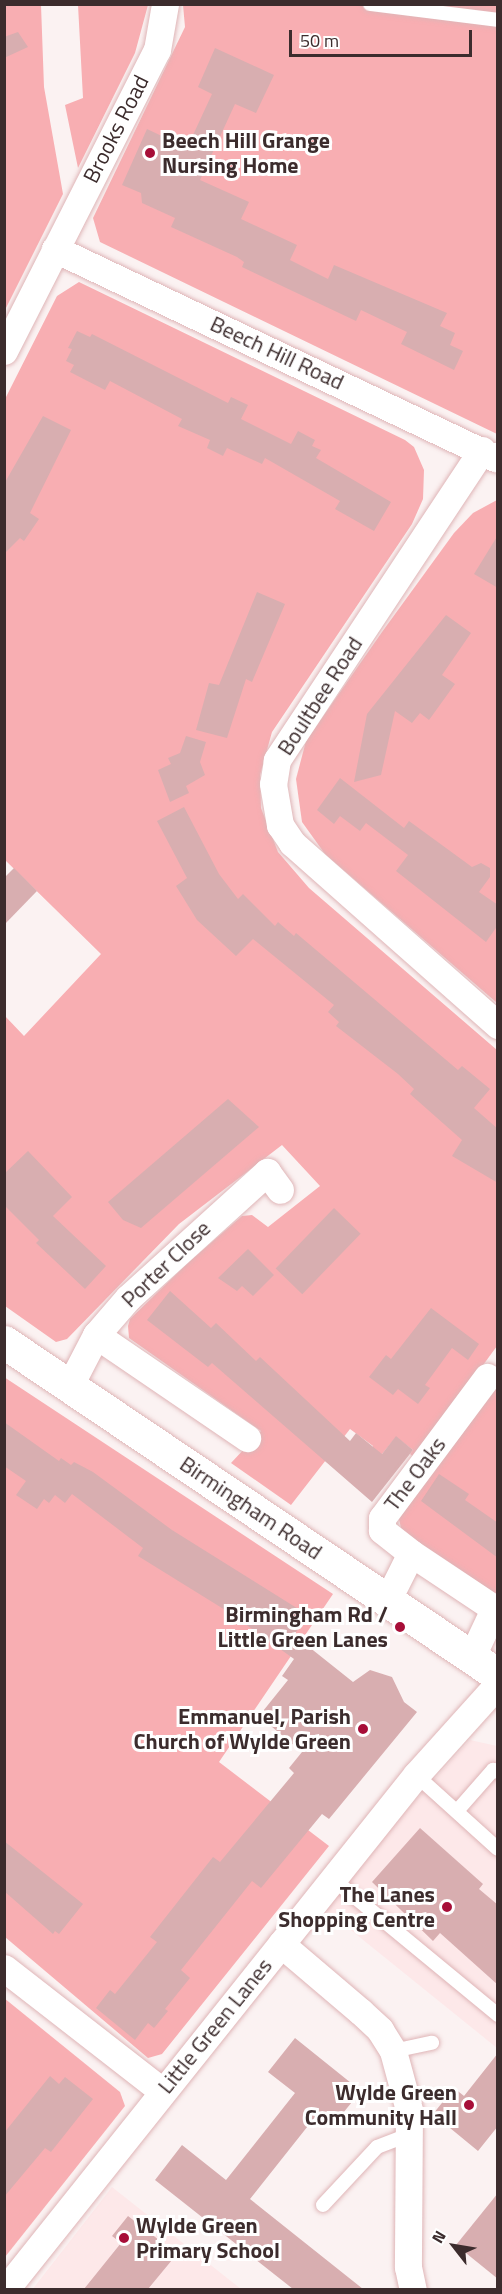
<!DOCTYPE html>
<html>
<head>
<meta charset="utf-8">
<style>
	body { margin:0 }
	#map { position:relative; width:502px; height:2294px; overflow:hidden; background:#fbf2f2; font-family:"Titillium Web",sans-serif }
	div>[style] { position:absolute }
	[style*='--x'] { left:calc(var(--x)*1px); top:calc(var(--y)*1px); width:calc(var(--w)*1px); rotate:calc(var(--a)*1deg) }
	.built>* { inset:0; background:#fde8e9 }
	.green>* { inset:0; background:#f8aeb2 }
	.building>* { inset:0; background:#d8aeb0; transform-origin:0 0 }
	.roads { filter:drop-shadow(0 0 2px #dfb5b7) drop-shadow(0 0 2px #dfb5b7) }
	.service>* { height:14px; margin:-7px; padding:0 7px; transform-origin:7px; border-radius:7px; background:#fff }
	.minor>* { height:27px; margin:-13.5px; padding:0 13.5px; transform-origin:13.5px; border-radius:13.5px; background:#fff }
	.primary>* { height:33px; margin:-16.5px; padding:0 16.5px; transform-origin:16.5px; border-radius:16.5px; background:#fff }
	.dots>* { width:16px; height:16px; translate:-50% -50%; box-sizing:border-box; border:3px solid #fff; border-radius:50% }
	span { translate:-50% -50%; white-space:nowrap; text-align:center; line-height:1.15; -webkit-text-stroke:6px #fff; paint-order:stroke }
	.street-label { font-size:22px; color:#3c2c2d }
	.poi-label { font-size:22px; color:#3c2c2d; font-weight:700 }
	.left { translate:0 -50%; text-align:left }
	.right { translate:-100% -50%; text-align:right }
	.frame { position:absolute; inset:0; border:6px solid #3c2c2d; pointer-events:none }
	.north { position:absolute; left:424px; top:2216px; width:60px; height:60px; -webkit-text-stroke:4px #fff; paint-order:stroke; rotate:301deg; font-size:16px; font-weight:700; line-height:24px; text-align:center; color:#3c2c2d }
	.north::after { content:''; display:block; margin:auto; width:21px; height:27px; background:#3c2c2d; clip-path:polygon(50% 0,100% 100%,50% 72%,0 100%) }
	.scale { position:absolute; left:289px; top:30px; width:183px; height:27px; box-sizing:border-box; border:3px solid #3c2c2d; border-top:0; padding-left:8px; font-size:18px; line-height:21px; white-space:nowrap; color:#3c2c2d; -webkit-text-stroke:4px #fff; paint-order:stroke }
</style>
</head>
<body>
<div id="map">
	<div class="built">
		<div style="clip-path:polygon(470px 1740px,497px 1746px,497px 2048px,326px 1910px,403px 1814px)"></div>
		<div style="clip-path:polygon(112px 2187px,241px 2289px,32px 2290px)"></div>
	</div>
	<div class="green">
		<div style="clip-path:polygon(5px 5px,41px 5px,44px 87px,63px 194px,5px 310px)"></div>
		<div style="clip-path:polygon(78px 5px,148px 5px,135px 53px,78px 168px,65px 105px,83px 98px)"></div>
		<div style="clip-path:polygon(183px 5px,497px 5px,497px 434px,100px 242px,93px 218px,185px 27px)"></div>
		<div style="clip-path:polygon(79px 282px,405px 440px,414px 447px,424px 470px,423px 499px,412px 524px,272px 732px,260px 775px,261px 808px,278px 852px,309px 888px,497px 1050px,497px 1346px,415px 1458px,410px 1454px,413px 1450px,396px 1437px,373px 1465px,373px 1446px,350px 1429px,291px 1505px,231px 1463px,261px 1431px,129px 1338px,128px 1326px,130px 1319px,189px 1262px,242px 1216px,252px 1215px,268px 1227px,320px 1186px,282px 1145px,179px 1224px,67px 1339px,56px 1342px,5px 1306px,5px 1016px,24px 1036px,101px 954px,5px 860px,4px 401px,57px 296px)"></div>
		<div style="clip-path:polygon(497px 500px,497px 1003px,325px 854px,302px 822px,296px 779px,306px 741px,382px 632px,454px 533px,473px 513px)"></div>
		<div style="clip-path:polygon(4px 1377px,333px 1594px,219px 1762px,329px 1846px,162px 2054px,148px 2058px,5px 1937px)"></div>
		<div style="clip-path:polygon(497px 1382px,497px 1596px,402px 1532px,399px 1519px)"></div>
		<div style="clip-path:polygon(4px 1998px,120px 2092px,125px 2106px,5px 2257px)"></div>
	</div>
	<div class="building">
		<div style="clip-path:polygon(18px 32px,28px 47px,4px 58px,4px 37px)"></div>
		<div style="clip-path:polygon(215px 48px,274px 75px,256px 113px,235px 104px,200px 180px,249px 202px,241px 219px,297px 245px,290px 260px,328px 279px,334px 265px,447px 313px,440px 326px,455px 333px,450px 345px,463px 351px,454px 370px,401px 344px,407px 332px,361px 310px,356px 321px,242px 267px,244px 262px,237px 257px,171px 227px,175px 218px,142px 203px,141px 193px,122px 185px,147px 129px,187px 148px,212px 94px,198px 87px)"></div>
		<div style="clip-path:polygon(77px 331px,90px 337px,92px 334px,228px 403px,231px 397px,248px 405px,241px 419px,291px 444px,298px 431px,315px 440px,312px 446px,321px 450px,316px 458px,391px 502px,374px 531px,335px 509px,340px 501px,265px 458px,262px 464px,227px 448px,223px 456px,207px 448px,210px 440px,178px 426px,182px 419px,110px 381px,105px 390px,70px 372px,74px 365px,66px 361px,72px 349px,68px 348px)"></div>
		<div style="clip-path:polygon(43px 416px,71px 430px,30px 513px,39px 519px,24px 541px,20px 538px,4px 554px,4px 484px)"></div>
		<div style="clip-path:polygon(498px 535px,498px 588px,474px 574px)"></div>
		<div style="clip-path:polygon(257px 592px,285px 604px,252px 682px,246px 679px,227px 738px,196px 730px,209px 683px,219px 685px)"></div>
		<div style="clip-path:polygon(446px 615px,471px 633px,442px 675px,455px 684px,429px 720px,420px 713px,412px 723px,395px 711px,381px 775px,354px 782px,367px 714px)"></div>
		<div style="clip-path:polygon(186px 736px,206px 742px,200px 762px,205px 775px,186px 786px,189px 793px,170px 802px,158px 770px,171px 764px,168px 758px,180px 753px)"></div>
		<div style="clip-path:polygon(340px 778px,404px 828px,409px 821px,472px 867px,481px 863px,490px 868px,490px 877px,479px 892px,498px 905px,498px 925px,486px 942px,396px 871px,408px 855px,366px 823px,360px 831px,340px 816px,334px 824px,317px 810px)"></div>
		<div style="clip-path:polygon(184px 807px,219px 874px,238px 899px,243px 894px,275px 926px,278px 922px,294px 936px,296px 933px,458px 1070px,462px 1066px,490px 1089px,474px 1108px,498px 1129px,498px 1183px,452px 1156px,462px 1140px,410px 1094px,414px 1089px,398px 1074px,336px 1026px,339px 1022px,328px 1012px,334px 1005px,253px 939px,236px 956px,197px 920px,176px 886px,187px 878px,157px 821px)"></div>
		<div style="clip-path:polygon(14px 868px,37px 891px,4px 925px,4px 878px)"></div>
		<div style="clip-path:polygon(228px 1099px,259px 1127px,141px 1228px,123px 1220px,108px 1202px)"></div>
		<div style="clip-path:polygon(28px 1151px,72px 1197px,53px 1216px,106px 1266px,85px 1289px,36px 1243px,39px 1240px,4px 1205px,4px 1174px)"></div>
		<div style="left:334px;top:1208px;width:37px;height:84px;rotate:44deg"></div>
		<div style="clip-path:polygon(248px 1249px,274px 1275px,253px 1296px,242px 1286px,237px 1291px,218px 1278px)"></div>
		<div style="clip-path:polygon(170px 1291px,211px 1328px,216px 1323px,256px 1361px,260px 1357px,350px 1441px,356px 1433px,382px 1454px,396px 1436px,413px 1450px,372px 1502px,212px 1363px,208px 1367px,147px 1320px)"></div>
		<div style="clip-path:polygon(431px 1308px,479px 1344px,468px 1360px,452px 1348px,425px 1385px,430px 1388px,418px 1404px,398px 1389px,393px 1395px,369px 1377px,386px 1355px,391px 1359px)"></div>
		<div style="clip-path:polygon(4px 1422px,59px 1461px,61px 1458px,71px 1465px,74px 1462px,93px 1472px,172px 1530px,308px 1615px,294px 1635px,353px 1682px,370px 1670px,392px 1677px,404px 1702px,417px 1712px,329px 1819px,322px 1814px,261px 1888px,252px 1881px,181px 1970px,190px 1978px,165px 2009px,168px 2011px,154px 2028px,148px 2023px,135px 2040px,96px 2008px,110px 1990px,115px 1994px,157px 1942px,150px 1937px,213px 1857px,220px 1862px,294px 1773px,289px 1768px,302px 1752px,259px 1716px,288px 1680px,282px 1676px,294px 1659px,230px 1613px,138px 1556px,143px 1548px,72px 1494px,65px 1503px,55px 1495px,49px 1503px,44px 1499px,37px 1509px,16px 1495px,26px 1481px,4px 1466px)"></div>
		<div style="clip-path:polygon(439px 1474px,469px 1494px,465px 1500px,498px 1523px,498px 1558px,421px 1501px)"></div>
		<div style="clip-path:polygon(420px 1828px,483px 1884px,479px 1889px,498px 1905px,498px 1985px,440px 1933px,433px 1941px,372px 1882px)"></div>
		<div style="clip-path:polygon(4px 1841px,83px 1904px,59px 1934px,55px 1931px,53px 1934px,4px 1891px)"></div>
		<div style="clip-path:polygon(295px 2038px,361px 2091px,334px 2124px,319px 2112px,250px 2199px,363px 2289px,293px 2289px,155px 2180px,182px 2145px,226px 2180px,295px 2093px,268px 2072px)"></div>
		<div style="clip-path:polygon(498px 2053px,498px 2126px,478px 2151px,433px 2114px,454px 2088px,464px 2096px)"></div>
		<div style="clip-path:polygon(50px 2076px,59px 2084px,65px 2077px,93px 2099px,51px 2152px,45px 2148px,4px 2197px,4px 2133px)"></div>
		<div style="clip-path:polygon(498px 2193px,498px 2279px,456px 2245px)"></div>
		<div style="clip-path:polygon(128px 2216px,177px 2254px,148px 2289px,84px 2289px,121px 2243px,112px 2236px)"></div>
	</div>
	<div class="roads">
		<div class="service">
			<div style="--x:370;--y:4;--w:129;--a:7.1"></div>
			<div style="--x:416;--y:1775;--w:110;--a:42.1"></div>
			<div style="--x:457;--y:1811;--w:55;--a:-48.7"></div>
			<div style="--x:493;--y:1770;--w:5;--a:22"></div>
			<div style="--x:333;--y:1879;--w:214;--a:39.5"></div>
			<div style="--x:393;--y:2051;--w:40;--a:-12"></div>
			<div style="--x:323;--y:2205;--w:79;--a:-47"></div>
			<div style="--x:377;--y:2147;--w:34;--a:-21"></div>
		</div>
		<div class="minor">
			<div style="--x:55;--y:249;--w:488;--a:25.4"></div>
			<div style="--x:4;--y:351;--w:338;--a:-63.1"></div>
			<div style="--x:157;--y:50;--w:47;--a:-80.1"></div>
			<div style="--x:482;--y:450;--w:372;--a:123.5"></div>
			<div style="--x:277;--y:760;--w:24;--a:99"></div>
			<div style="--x:273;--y:784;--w:42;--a:80.3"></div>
			<div style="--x:280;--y:825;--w:22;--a:56"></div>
			<div style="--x:292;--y:843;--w:275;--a:41.5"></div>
			<div style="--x:96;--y:1335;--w:183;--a:34.3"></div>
			<div style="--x:69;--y:1387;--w:59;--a:-62.6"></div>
			<div style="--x:96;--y:1335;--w:49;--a:-49.1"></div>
			<div style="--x:128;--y:1298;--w:188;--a:-42.2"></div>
			<div style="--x:267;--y:1172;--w:22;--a:54"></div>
			<div style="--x:411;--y:1553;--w:105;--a:33.7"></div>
			<div style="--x:388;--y:1599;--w:51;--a:-63.4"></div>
			<div style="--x:411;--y:1553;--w:37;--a:-142"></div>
			<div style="--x:382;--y:1530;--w:12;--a:-90"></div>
			<div style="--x:382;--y:1518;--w:176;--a:-53.3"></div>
			<div style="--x:472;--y:1656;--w:52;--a:-64.9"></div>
			<div style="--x:281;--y:1944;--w:105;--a:40.4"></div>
			<div style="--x:361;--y:2012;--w:26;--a:43"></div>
			<div style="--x:380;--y:2030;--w:25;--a:58"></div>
			<div style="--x:393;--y:2051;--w:61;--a:74.8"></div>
			<div style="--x:409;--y:2110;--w:157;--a:90.4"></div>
			<div style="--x:408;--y:2267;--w:24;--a:78"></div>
			<div style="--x:4;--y:1968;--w:200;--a:37.9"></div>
			<div style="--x:5;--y:2290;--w:659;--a:-51.41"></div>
			<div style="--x:416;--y:1775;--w:122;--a:-48"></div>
		</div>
		<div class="primary">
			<div style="--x:4;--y:1342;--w:596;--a:33.98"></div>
		</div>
	</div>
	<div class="dots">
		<div style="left:150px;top:153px;background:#a70e38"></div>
		<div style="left:400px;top:1627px;background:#a70e38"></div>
		<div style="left:363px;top:1729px;background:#a70e38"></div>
		<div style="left:447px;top:1907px;background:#a70e38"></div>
		<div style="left:469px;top:2105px;background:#a70e38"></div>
		<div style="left:124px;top:2238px;background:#a70e38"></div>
	</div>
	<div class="street-label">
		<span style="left:116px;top:129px;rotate:-63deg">Brooks Road</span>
		<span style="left:277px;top:353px;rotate:25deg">Beech Hill Road</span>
		<span style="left:320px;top:696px;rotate:-57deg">Boultbee Road</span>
		<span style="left:166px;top:1264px;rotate:-44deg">Porter Close</span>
		<span style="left:415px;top:1474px;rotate:-53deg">The Oaks</span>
		<span style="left:251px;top:1508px;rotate:34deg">Birmingham Road</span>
		<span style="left:215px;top:2026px;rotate:-51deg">Little Green Lanes</span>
	</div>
	<div class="poi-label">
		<span class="left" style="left:162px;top:153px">Beech Hill Grange<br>Nursing Home</span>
		<span class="right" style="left:388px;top:1627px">Birmingham Rd /<br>Little Green Lanes</span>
		<span class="right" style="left:351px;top:1729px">Emmanuel, Parish<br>Church of Wylde Green</span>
		<span class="right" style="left:435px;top:1907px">The Lanes<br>Shopping Centre</span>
		<span class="right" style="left:457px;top:2105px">Wylde Green<br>Community Hall</span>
		<span class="left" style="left:136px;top:2238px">Wylde Green<br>Primary School</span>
	</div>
	<div class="frame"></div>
	<div class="north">N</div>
	<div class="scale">50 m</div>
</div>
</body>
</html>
